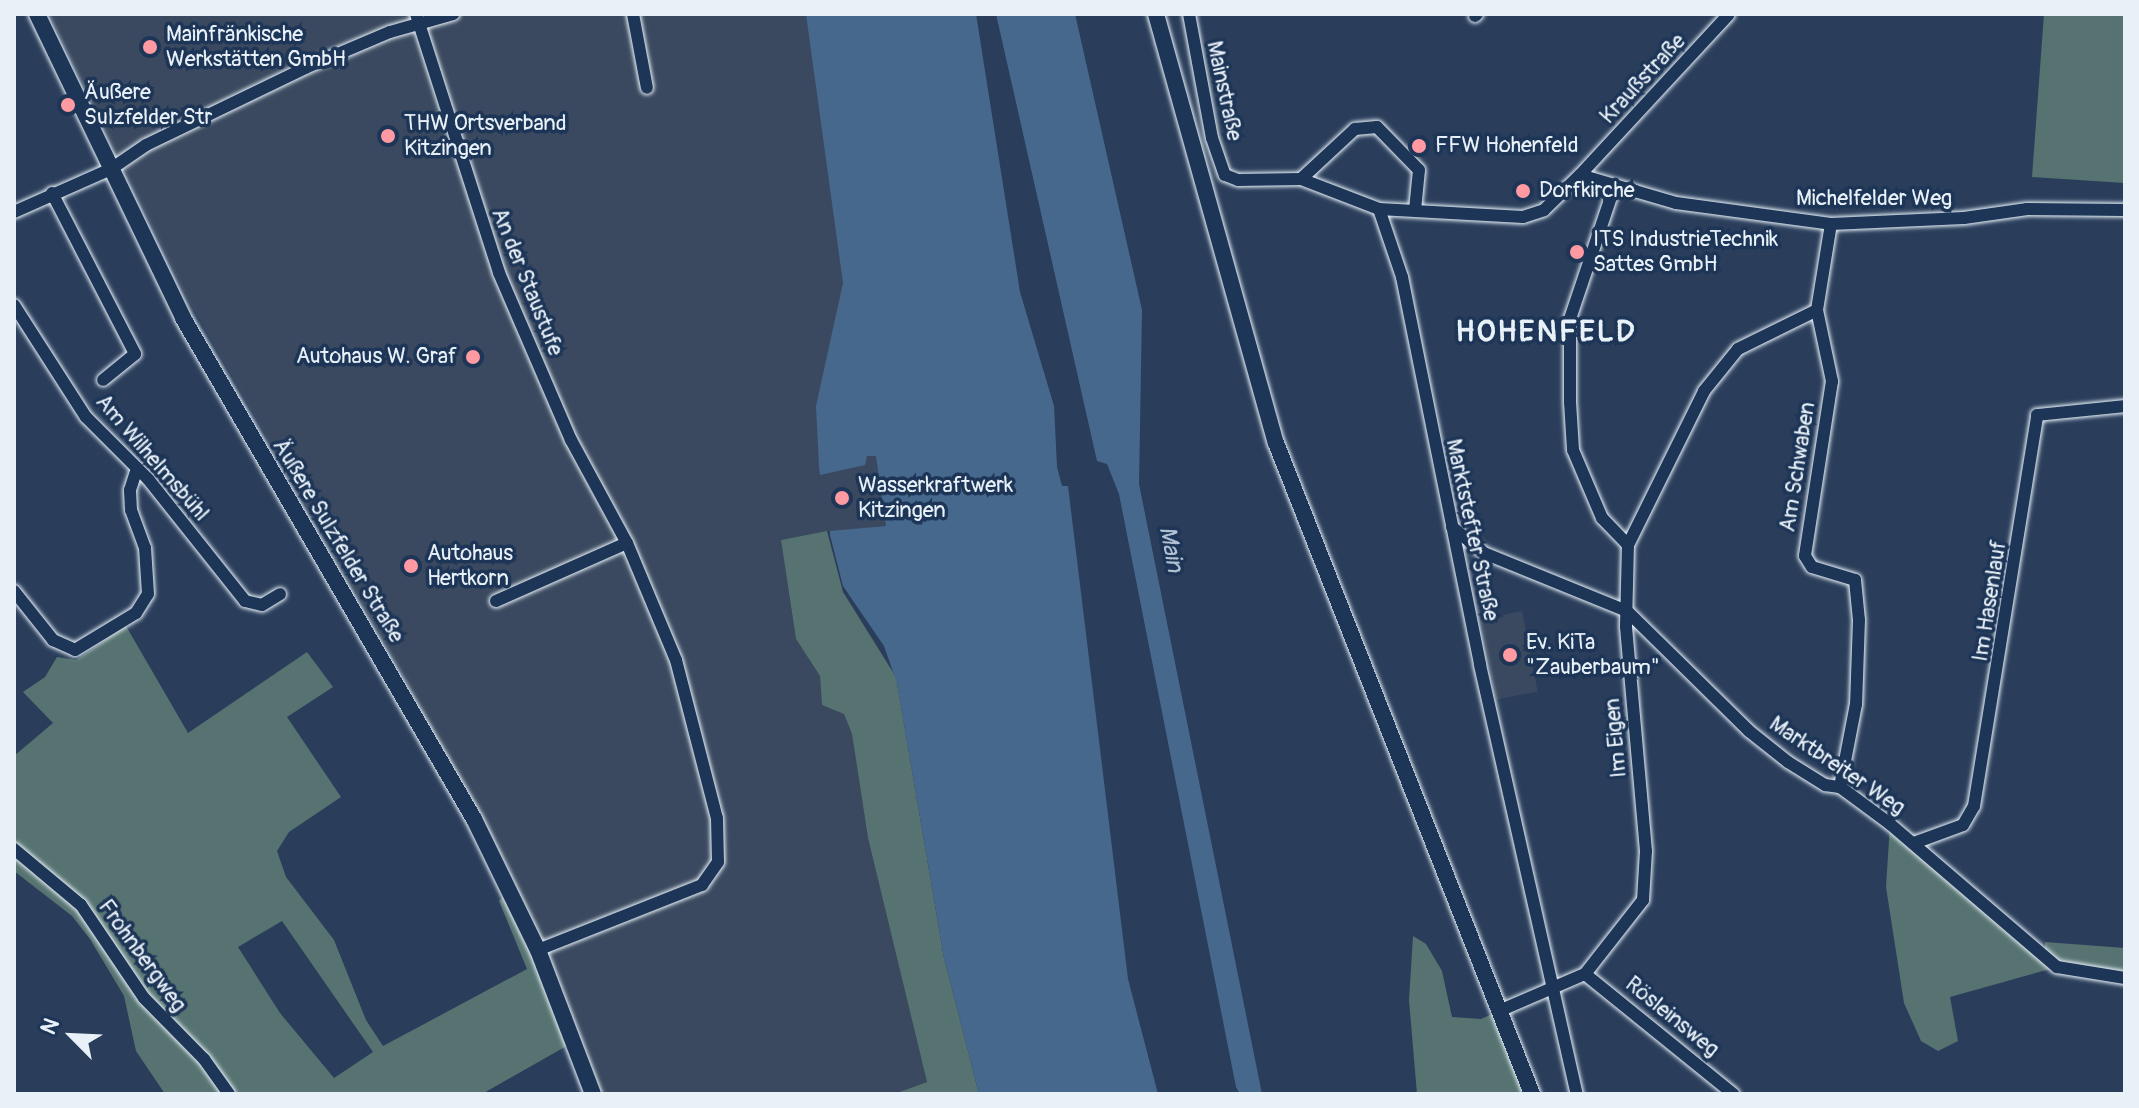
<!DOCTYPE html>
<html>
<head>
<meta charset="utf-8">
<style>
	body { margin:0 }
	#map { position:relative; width:2139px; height:1108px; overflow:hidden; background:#2a3e5b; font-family:Pangolin,sans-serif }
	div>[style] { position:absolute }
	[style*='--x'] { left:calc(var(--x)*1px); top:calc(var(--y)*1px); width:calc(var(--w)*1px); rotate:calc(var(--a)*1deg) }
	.built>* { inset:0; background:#3a495f; transform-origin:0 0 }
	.green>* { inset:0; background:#567371 }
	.water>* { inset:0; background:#47688d }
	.roads { filter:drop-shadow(0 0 2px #e8f1f8) drop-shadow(0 0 2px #e8f1f8) }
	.street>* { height:12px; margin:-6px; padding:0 6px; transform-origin:6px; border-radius:6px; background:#1d3557 }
	.secondary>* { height:16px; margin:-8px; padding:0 8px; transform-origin:8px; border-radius:8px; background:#1d3557 }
	.dots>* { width:22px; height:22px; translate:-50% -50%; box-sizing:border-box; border:4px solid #1d3557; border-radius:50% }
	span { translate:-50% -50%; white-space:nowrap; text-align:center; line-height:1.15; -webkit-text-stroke:7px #1d3557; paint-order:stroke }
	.poi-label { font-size:22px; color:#e8f1f8 }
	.left { translate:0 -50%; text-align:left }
	.right { translate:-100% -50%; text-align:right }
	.street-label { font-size:22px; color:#e8f1f8 }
	.water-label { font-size:24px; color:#b0c1d3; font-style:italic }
	.district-label { font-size:30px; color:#e8f1f8; font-weight:700; letter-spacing:2px }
	.frame { position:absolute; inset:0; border:16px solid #e8f1f8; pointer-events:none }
	.north { position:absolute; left:32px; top:996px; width:80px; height:80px; -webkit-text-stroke:6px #1d3557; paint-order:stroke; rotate:294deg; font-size:22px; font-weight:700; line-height:32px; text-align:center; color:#e8f1f8 }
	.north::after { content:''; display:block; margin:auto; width:28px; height:36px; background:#e8f1f8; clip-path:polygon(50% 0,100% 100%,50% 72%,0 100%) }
</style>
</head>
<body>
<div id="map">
	<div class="built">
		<div style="clip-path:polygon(49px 14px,811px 14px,889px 530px,830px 531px,781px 540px,796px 639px,820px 676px,822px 705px,844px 714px,852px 734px,868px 838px,927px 1082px,894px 1094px,600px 1094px,574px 1020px,401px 671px,186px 295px)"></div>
		<div style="left:1522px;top:611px;width:82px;height:42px;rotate:79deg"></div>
	</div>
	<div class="green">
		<div style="clip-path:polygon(2044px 14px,2125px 14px,2125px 183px,2032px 177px)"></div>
		<div style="clip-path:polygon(827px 531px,843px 592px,896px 677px,944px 958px,979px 1094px,894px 1094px,927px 1082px,868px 838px,852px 734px,844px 714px,822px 705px,820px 676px,796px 639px,781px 540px)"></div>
		<div style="clip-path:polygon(evenodd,126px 626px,188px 733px,307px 652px,333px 687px,287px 717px,341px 797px,289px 832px,277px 851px,286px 877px,334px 940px,366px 1020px,383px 1046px,527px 969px,499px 901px,507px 893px,570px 1044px,482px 1094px,165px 1094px,136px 1051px,124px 996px,90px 939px,72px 916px,14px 871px,14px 756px,53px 723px,23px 692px,45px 677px,57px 657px,76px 660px,126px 626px,282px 921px,373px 1052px,334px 1078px,280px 1013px,238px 947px,282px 921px)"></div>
		<div style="clip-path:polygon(1890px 824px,2045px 957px,2045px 942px,2125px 948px,2125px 978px,2057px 967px,1950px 997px,1958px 1041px,1938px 1051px,1921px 1041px,1904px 1003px,1886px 887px)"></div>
		<div style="clip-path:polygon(1413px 936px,1426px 944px,1442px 971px,1452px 1017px,1481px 1019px,1499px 1011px,1532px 1094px,1417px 1094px,1409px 1000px)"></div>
	</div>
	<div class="water">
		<div style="clip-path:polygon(806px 14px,976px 14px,1020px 292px,1054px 406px,1057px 467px,1062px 486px,1068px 486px,1128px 979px,1158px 1094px,979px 1094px,944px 958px,897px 683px,884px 646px,843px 586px,830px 535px,830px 531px,886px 526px,876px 456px,867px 456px,865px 465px,820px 475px,819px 467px,816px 406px,843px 283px)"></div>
		<div style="clip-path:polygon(996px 14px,1075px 14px,1142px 310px,1139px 484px,1262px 1094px,1240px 1094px,1236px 1087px,1119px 494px,1107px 464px,1097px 461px)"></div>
	</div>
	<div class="roads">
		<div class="street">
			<div style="--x:416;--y:14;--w:272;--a:72.2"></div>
			<div style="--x:499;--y:273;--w:182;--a:66.7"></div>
			<div style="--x:571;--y:440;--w:117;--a:61.5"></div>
			<div style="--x:627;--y:543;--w:127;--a:67.3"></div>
			<div style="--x:676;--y:660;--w:163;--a:75.5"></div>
			<div style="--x:717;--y:818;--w:44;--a:88.7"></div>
			<div style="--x:718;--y:862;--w:28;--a:125"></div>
			<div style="--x:702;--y:885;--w:176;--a:158.4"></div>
			<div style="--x:633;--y:14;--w:75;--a:79.3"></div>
			<div style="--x:1189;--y:14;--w:126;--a:79.5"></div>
			<div style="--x:1212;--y:138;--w:39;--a:71"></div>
			<div style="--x:1225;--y:175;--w:14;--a:21"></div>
			<div style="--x:1238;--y:180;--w:63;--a:-0.9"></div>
			<div style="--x:1301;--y:179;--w:84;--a:21"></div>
			<div style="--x:1379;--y:209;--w:144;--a:3.2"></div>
			<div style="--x:1523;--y:217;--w:22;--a:-18"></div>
			<div style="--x:1544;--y:210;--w:50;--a:-44.2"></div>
			<div style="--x:1580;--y:175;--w:219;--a:-47.2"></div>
			<div style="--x:1475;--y:16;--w:3;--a:-45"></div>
			<div style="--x:1580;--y:175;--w:100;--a:16.3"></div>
			<div style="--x:1676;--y:203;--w:156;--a:7.7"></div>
			<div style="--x:1831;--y:224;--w:133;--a:-2.6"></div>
			<div style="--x:1964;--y:218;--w:64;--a:-8.1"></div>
			<div style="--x:2027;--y:209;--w:98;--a:0.6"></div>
			<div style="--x:1301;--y:179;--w:74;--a:-42.8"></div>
			<div style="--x:1355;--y:129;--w:22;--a:-5"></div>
			<div style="--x:1377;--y:127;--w:60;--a:45.7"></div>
			<div style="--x:1419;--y:170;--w:40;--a:95.7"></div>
			<div style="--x:1614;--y:188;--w:138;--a:108.6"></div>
			<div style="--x:1570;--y:319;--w:83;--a:90"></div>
			<div style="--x:1570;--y:402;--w:48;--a:86.4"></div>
			<div style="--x:1573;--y:450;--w:74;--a:66.9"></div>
			<div style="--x:1602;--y:518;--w:37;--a:46"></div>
			<div style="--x:52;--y:193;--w:181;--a:62.7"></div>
			<div style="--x:135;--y:354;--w:41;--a:140.9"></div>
			<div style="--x:1379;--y:209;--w:72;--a:71.3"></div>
			<div style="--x:1402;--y:277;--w:396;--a:78.6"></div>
			<div style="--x:1480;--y:665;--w:440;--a:77.3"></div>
			<div style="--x:14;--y:212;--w:106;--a:-23.9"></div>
			<div style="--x:111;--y:169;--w:42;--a:-34.4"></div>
			<div style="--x:146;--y:145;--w:177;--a:-25.8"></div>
			<div style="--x:305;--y:68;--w:92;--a:-23"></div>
			<div style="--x:390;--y:32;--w:66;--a:-15.9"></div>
			<div style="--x:14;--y:305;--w:133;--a:57.3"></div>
			<div style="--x:86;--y:417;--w:88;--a:45"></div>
			<div style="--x:148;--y:479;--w:156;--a:51.5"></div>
			<div style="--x:245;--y:601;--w:17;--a:13"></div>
			<div style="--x:262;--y:605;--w:21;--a:-31"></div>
			<div style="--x:1817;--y:310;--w:73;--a:78.1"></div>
			<div style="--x:1832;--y:381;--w:177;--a:98.8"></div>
			<div style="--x:1805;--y:556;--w:13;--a:58"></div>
			<div style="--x:1812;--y:567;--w:45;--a:16.8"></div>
			<div style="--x:1855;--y:580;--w:40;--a:84.3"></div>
			<div style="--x:1859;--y:620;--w:84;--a:92"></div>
			<div style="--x:1856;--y:704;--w:85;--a:100.9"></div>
			<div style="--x:1452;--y:527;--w:41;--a:39.1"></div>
			<div style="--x:1484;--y:553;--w:154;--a:22.1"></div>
			<div style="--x:1627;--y:611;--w:171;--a:44.5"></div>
			<div style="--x:1749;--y:731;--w:50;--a:38.5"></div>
			<div style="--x:1788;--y:762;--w:44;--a:31.9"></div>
			<div style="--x:1825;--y:785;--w:15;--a:8"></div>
			<div style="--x:1840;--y:787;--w:62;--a:36.5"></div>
			<div style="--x:1890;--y:824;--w:220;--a:40.6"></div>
			<div style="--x:2057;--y:967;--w:69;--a:9.2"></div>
			<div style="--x:14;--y:591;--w:63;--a:51.5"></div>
			<div style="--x:53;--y:640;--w:24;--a:24"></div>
			<div style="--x:75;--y:650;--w:71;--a:-31.2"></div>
			<div style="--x:136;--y:613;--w:22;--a:-58"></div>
			<div style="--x:148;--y:594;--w:46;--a:-93.7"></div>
			<div style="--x:145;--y:548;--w:40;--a:-110.2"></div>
			<div style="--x:131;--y:510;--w:20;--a:-93"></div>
			<div style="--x:130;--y:490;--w:23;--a:-72"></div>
			<div style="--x:496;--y:601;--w:143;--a:-23.9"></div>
			<div style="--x:1914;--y:843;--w:52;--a:-20.2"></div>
			<div style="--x:1963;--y:825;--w:22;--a:-60"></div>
			<div style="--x:1974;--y:806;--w:396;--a:-80.8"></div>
			<div style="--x:2037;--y:415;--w:88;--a:-5.8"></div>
			<div style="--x:14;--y:849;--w:87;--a:39.9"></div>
			<div style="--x:81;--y:905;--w:112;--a:55.9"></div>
			<div style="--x:144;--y:998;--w:86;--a:45.5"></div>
			<div style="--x:204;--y:1059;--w:43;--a:54.5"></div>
			<div style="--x:1585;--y:974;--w:191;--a:39"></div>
			<div style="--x:1499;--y:1011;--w:94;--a:-23.3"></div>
			<div style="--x:1585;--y:974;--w:94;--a:-51.9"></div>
			<div style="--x:1643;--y:900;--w:49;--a:-86.5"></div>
			<div style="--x:1646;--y:851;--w:226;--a:-95.1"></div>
			<div style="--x:1626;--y:626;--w:81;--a:-88.6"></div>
			<div style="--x:1628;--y:545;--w:172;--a:-63.7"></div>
			<div style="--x:1704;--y:391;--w:54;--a:-51"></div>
			<div style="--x:1738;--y:349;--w:88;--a:-26.3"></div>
			<div style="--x:1817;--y:310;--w:87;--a:-80.8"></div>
		</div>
		<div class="secondary">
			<div style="--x:37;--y:14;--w:337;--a:64.3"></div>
			<div style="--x:183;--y:318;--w:579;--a:59.85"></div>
			<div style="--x:474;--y:819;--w:146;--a:64"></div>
			<div style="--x:538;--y:950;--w:154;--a:69.1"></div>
			<div style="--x:1156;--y:14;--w:445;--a:74.4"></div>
			<div style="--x:1276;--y:443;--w:700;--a:68.53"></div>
		</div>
	</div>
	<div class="dots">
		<div style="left:150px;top:47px;background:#ff9aa2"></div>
		<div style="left:68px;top:105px;background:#ff9aa2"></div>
		<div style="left:388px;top:136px;background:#ff9aa2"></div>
		<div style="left:1419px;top:146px;background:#ff9aa2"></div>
		<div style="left:1523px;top:191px;background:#ff9aa2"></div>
		<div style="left:1577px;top:252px;background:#ff9aa2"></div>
		<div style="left:473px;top:357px;background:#ff9aa2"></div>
		<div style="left:842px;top:498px;background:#ff9aa2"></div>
		<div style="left:411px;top:566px;background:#ff9aa2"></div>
		<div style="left:1510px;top:655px;background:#ff9aa2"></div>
	</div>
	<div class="poi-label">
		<span class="left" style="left:166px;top:47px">Mainfränkische<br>Werkstätten GmbH</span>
		<span class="left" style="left:84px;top:105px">Äußere<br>Sulzfelder Str</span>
		<span class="left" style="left:404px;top:136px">THW Ortsverband<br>Kitzingen</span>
		<span class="left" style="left:1435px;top:146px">FFW Hohenfeld</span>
		<span class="left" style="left:1539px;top:191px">Dorfkirche</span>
		<span class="left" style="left:1593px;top:252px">ITS IndustrieTechnik<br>Sattes GmbH</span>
		<span class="right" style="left:457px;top:357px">Autohaus W. Graf</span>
		<span class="left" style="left:858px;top:498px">Wasserkraftwerk<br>Kitzingen</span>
		<span class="left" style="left:427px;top:566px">Autohaus<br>Hertkorn</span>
		<span class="left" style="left:1526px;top:655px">Ev. KiTa<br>"Zauberbaum"</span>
	</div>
	<div class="street-label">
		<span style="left:1643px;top:79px;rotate:-47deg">Kraußstraße</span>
		<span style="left:1224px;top:91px;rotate:78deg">Mainstraße</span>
		<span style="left:1874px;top:199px">Michelfelder Weg</span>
		<span style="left:527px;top:282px;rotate:68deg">An der Staustufe</span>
		<span style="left:152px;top:458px;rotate:49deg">Am Wilhelmsbühl</span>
		<span style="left:1798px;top:467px;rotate:-81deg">Am Schwaben</span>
		<span style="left:1472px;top:530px;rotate:78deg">Marktstefter Straße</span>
		<span style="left:338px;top:541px;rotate:59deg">Äußere Sulzfelder Straße</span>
		<span style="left:1990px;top:601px;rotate:-81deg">Im Hasenlauf</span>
		<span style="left:1616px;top:738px;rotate:-95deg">Im Eigen</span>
		<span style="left:1837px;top:766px;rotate:34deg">Marktbreiter Weg</span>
		<span style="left:142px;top:956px;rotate:54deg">Frohnbergweg</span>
		<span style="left:1672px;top:1017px;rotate:39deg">Rösleinsweg</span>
	</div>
	<div class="water-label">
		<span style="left:1171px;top:549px;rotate:79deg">Main</span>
	</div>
	<div class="district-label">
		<span style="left:1546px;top:332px">HOHENFELD</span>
	</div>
	<div class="frame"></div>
	<div class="north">N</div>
</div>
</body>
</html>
